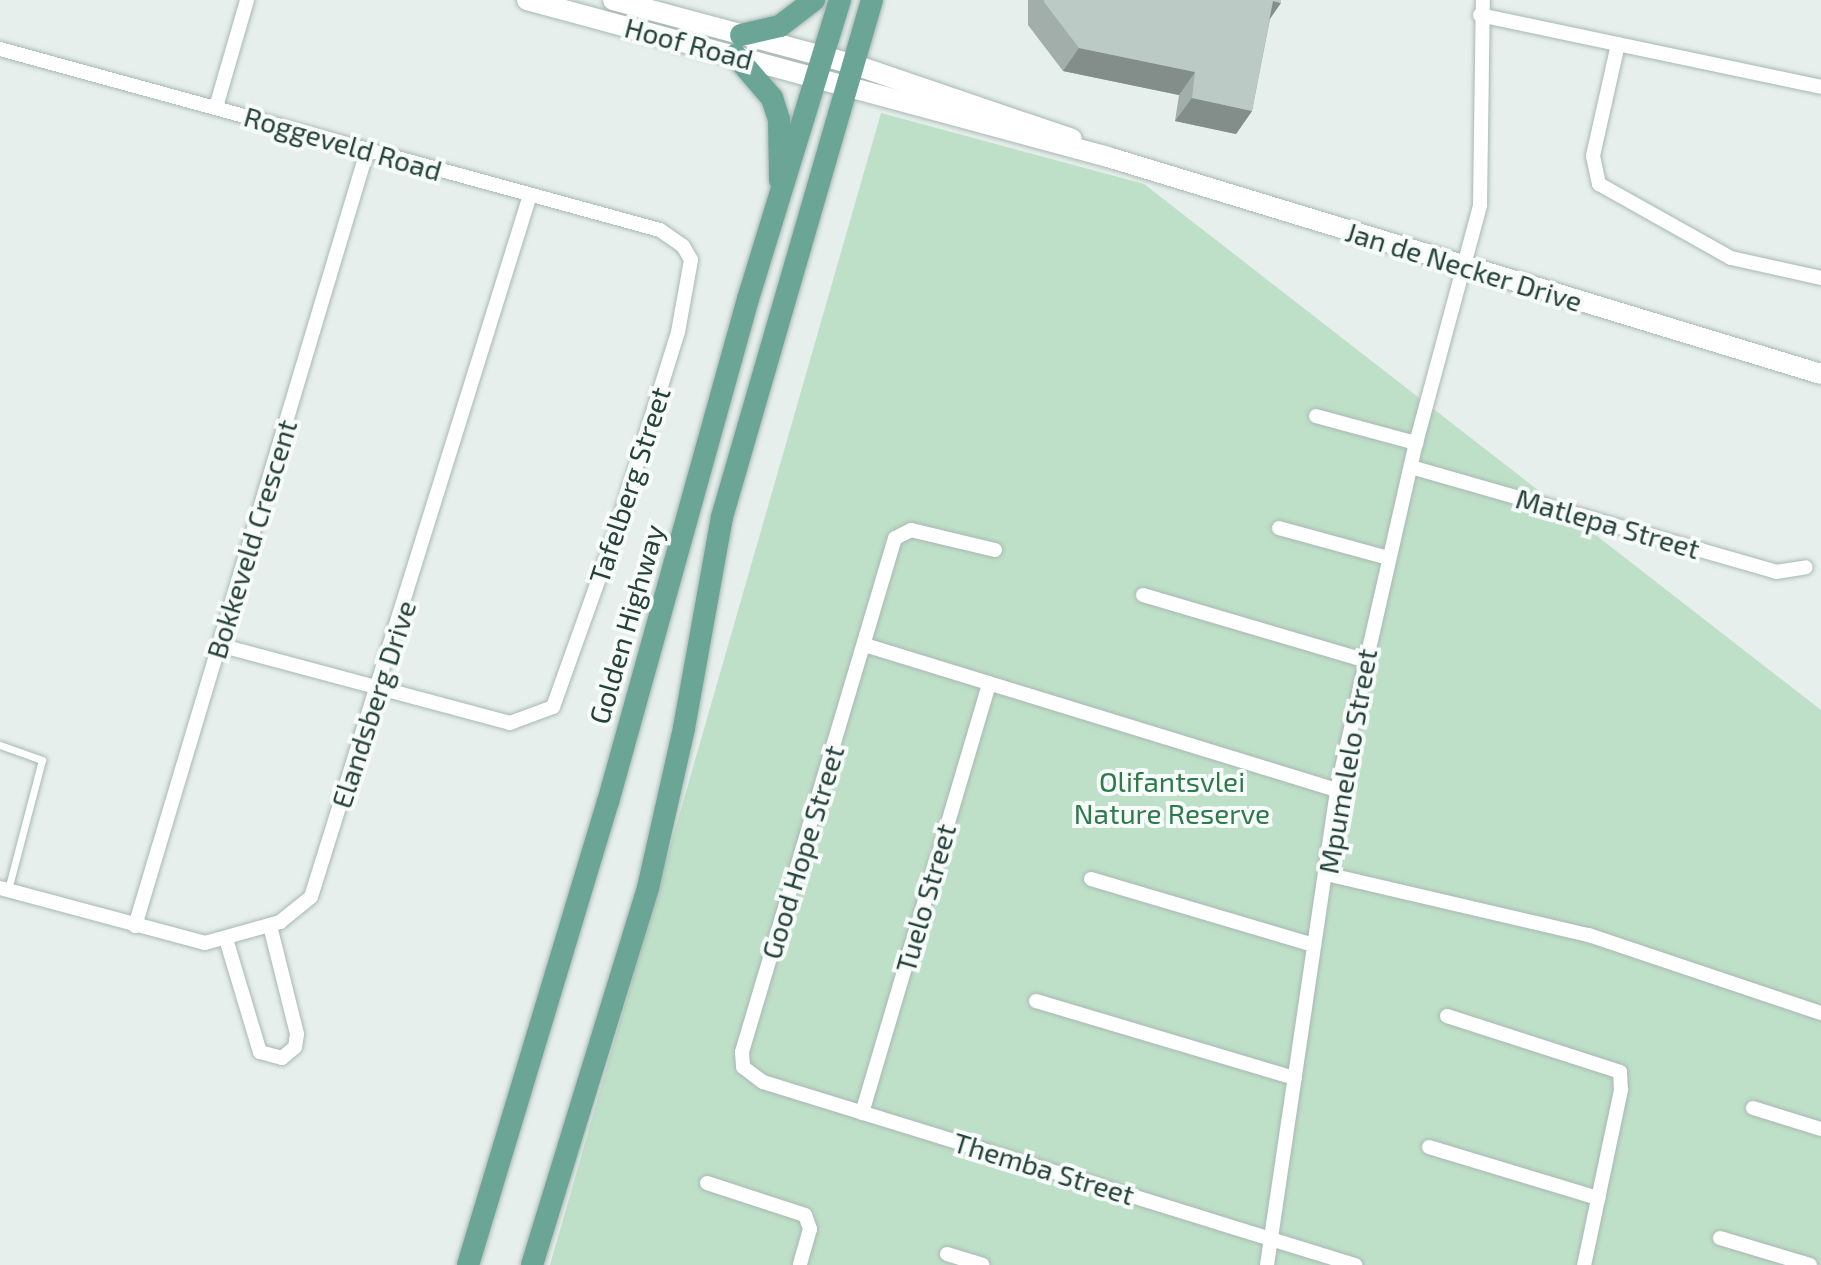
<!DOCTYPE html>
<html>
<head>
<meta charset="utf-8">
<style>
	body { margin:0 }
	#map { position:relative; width:1821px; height:1265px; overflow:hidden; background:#e6efeb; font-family:"Exo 2",sans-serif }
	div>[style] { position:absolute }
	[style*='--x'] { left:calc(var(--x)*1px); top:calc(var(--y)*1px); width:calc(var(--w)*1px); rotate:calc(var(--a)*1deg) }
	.green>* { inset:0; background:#bfe0c8 }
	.roads { filter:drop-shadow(0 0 2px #a8b8b2) drop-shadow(0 0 2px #a8b8b2) }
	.service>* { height:7px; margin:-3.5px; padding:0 3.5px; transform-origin:3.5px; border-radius:3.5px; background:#fff }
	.minor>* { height:14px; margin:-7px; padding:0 7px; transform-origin:7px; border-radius:7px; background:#fff }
	.secondary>* { height:20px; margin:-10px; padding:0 10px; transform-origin:10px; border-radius:10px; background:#fff }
	.primary>* { height:22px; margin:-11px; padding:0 11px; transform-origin:11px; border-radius:11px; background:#6aa596 }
	.wall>* { inset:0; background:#a1aea9 }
	.shaded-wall>* { inset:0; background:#838d89 }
	.building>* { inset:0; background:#bbcac4 }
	span { translate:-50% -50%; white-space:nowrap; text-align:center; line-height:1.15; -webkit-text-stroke:8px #f7fbf9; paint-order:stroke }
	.street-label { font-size:28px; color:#24423a }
	.park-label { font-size:28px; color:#2d7a4b }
</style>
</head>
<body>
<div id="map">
	<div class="green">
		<div style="clip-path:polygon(881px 113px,1144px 184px,1821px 710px,1821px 1265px,550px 1265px)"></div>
	</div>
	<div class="roads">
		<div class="service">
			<div style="--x:0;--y:745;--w:45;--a:19.7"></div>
			<div style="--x:42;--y:760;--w:134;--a:104.7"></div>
		</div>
		<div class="minor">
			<div style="--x:1480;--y:15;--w:349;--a:11.9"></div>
			<div style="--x:1618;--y:44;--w:115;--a:102.6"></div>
			<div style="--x:1593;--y:156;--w:29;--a:78"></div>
			<div style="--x:1599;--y:184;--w:151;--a:29.3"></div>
			<div style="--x:1731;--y:258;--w:92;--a:12.5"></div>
			<div style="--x:0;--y:49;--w:684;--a:15.34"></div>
			<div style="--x:660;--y:230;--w:28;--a:35"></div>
			<div style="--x:683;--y:246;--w:16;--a:60"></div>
			<div style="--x:691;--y:260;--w:73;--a:100.2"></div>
			<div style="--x:678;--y:332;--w:208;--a:107.3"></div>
			<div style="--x:616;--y:531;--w:187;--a:109.7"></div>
			<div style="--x:553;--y:707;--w:46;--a:159.6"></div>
			<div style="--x:510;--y:723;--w:301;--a:-165"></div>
			<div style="--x:216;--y:107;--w:111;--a:-73.8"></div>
			<div style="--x:1316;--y:416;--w:104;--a:15.1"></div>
			<div style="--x:1411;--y:467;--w:380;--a:16"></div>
			<div style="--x:1776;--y:572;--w:30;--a:-9"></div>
			<div style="--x:1279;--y:528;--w:113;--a:15.4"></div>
			<div style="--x:995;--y:550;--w:86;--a:-166.6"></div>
			<div style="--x:911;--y:530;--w:18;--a:153"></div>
			<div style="--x:895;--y:538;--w:536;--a:106.58"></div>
			<div style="--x:742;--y:1052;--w:15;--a:86"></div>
			<div style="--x:743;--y:1067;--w:25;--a:37"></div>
			<div style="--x:763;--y:1082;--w:620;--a:17.18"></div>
			<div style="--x:1143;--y:595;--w:230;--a:16.4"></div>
			<div style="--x:865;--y:645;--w:494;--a:17.1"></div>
			<div style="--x:1326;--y:874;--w:270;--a:13.1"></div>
			<div style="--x:1589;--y:935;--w:245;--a:18.6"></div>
			<div style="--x:1091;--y:879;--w:233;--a:16.5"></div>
			<div style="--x:0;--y:888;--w:212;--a:15"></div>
			<div style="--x:205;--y:943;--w:78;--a:-15.6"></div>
			<div style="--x:280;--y:922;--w:40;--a:-39"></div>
			<div style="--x:311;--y:897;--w:735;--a:-72.67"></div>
			<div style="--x:135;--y:926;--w:809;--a:-73.33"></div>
			<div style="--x:226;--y:939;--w:118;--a:73.3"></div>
			<div style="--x:260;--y:1052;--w:23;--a:15"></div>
			<div style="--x:282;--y:1058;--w:17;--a:-40"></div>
			<div style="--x:295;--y:1047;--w:13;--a:-81"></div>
			<div style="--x:297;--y:1034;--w:111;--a:-104"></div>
			<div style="--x:1036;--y:1001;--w:270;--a:16.6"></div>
			<div style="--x:1447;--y:1016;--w:182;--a:17.9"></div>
			<div style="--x:1620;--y:1072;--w:18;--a:87"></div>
			<div style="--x:1621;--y:1090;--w:179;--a:101.9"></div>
			<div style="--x:1753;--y:1108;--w:71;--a:17.2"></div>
			<div style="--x:862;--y:1113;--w:448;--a:-73.5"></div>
			<div style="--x:1429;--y:1147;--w:177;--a:16.8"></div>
			<div style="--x:707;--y:1183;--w:103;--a:18.1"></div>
			<div style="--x:805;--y:1215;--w:15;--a:70"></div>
			<div style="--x:810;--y:1229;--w:37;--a:106"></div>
			<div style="--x:1720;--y:1238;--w:94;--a:16.7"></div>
			<div style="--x:947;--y:1254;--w:37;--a:17"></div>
			<div style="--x:1267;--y:1265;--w:480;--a:-81.6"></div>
			<div style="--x:1337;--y:790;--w:356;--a:-77.2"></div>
			<div style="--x:1416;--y:443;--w:246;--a:-74.9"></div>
			<div style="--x:1480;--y:205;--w:205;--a:-89.2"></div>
		</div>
		<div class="secondary">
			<div style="--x:527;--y:0;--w:602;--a:15.12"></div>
			<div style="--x:1108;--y:157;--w:745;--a:16.93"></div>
			<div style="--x:613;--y:0;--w:251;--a:15"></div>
			<div style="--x:855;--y:65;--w:229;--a:18.8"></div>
		</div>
		<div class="primary">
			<div style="--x:741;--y:35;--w:40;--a:-13"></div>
			<div style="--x:780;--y:26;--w:43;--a:-37.4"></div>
			<div style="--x:735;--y:55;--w:57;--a:49.3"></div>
			<div style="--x:772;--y:98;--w:23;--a:72"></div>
			<div style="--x:779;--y:120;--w:60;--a:89"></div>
			<div style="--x:468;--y:1265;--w:484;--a:-73.2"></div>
			<div style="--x:608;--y:802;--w:522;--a:-74.45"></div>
			<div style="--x:748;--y:299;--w:313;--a:-72.9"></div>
			<div style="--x:532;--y:1265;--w:394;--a:-72.9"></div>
			<div style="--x:648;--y:888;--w:164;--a:-77.3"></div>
			<div style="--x:684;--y:728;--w:214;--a:-79.8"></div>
			<div style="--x:722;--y:517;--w:538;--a:-73.82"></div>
		</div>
	</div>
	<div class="wall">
		<div style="clip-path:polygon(1028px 0,1281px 0,1270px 19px,1252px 111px,1236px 134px,1175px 121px,1179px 95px,1063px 71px,1028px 25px)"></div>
	</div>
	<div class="shaded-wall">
		<div style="clip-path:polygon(1273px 1px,1281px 3px,1265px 26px)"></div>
		<div style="clip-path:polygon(1079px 48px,1195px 72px,1179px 95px,1063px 71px)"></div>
		<div style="clip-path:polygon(1192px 98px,1252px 111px,1236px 134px,1175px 121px)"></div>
	</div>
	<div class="building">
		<div style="clip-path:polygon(1044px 0,1281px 0,1281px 3px,1273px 1px,1252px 111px,1192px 98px,1195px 72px,1079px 48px,1044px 2px)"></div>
	</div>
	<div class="street-label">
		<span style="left:689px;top:43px;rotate:15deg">Hoof Road</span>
		<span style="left:343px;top:143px;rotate:16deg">Roggeveld Road</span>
		<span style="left:1464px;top:266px;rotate:17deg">Jan de Necker Drive</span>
		<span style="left:629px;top:485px;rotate:-72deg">Tafelberg Street</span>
		<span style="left:1608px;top:523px;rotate:16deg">Matlepa Street</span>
		<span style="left:251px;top:539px;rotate:-73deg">Bokkeveld Crescent</span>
		<span style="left:626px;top:624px;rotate:-74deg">Golden Highway</span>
		<span style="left:373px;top:704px;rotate:-72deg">Elandsberg Drive</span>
		<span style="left:1347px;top:761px;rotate:-80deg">Mpumelelo Street</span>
		<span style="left:802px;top:852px;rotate:-73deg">Good Hope Street</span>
		<span style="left:925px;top:898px;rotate:-74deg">Tuelo Street</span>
		<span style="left:1044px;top:1168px;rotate:17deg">Themba Street</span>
	</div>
	<div class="park-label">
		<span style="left:1172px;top:797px">Olifantsvlei<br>Nature Reserve</span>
	</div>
</div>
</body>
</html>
